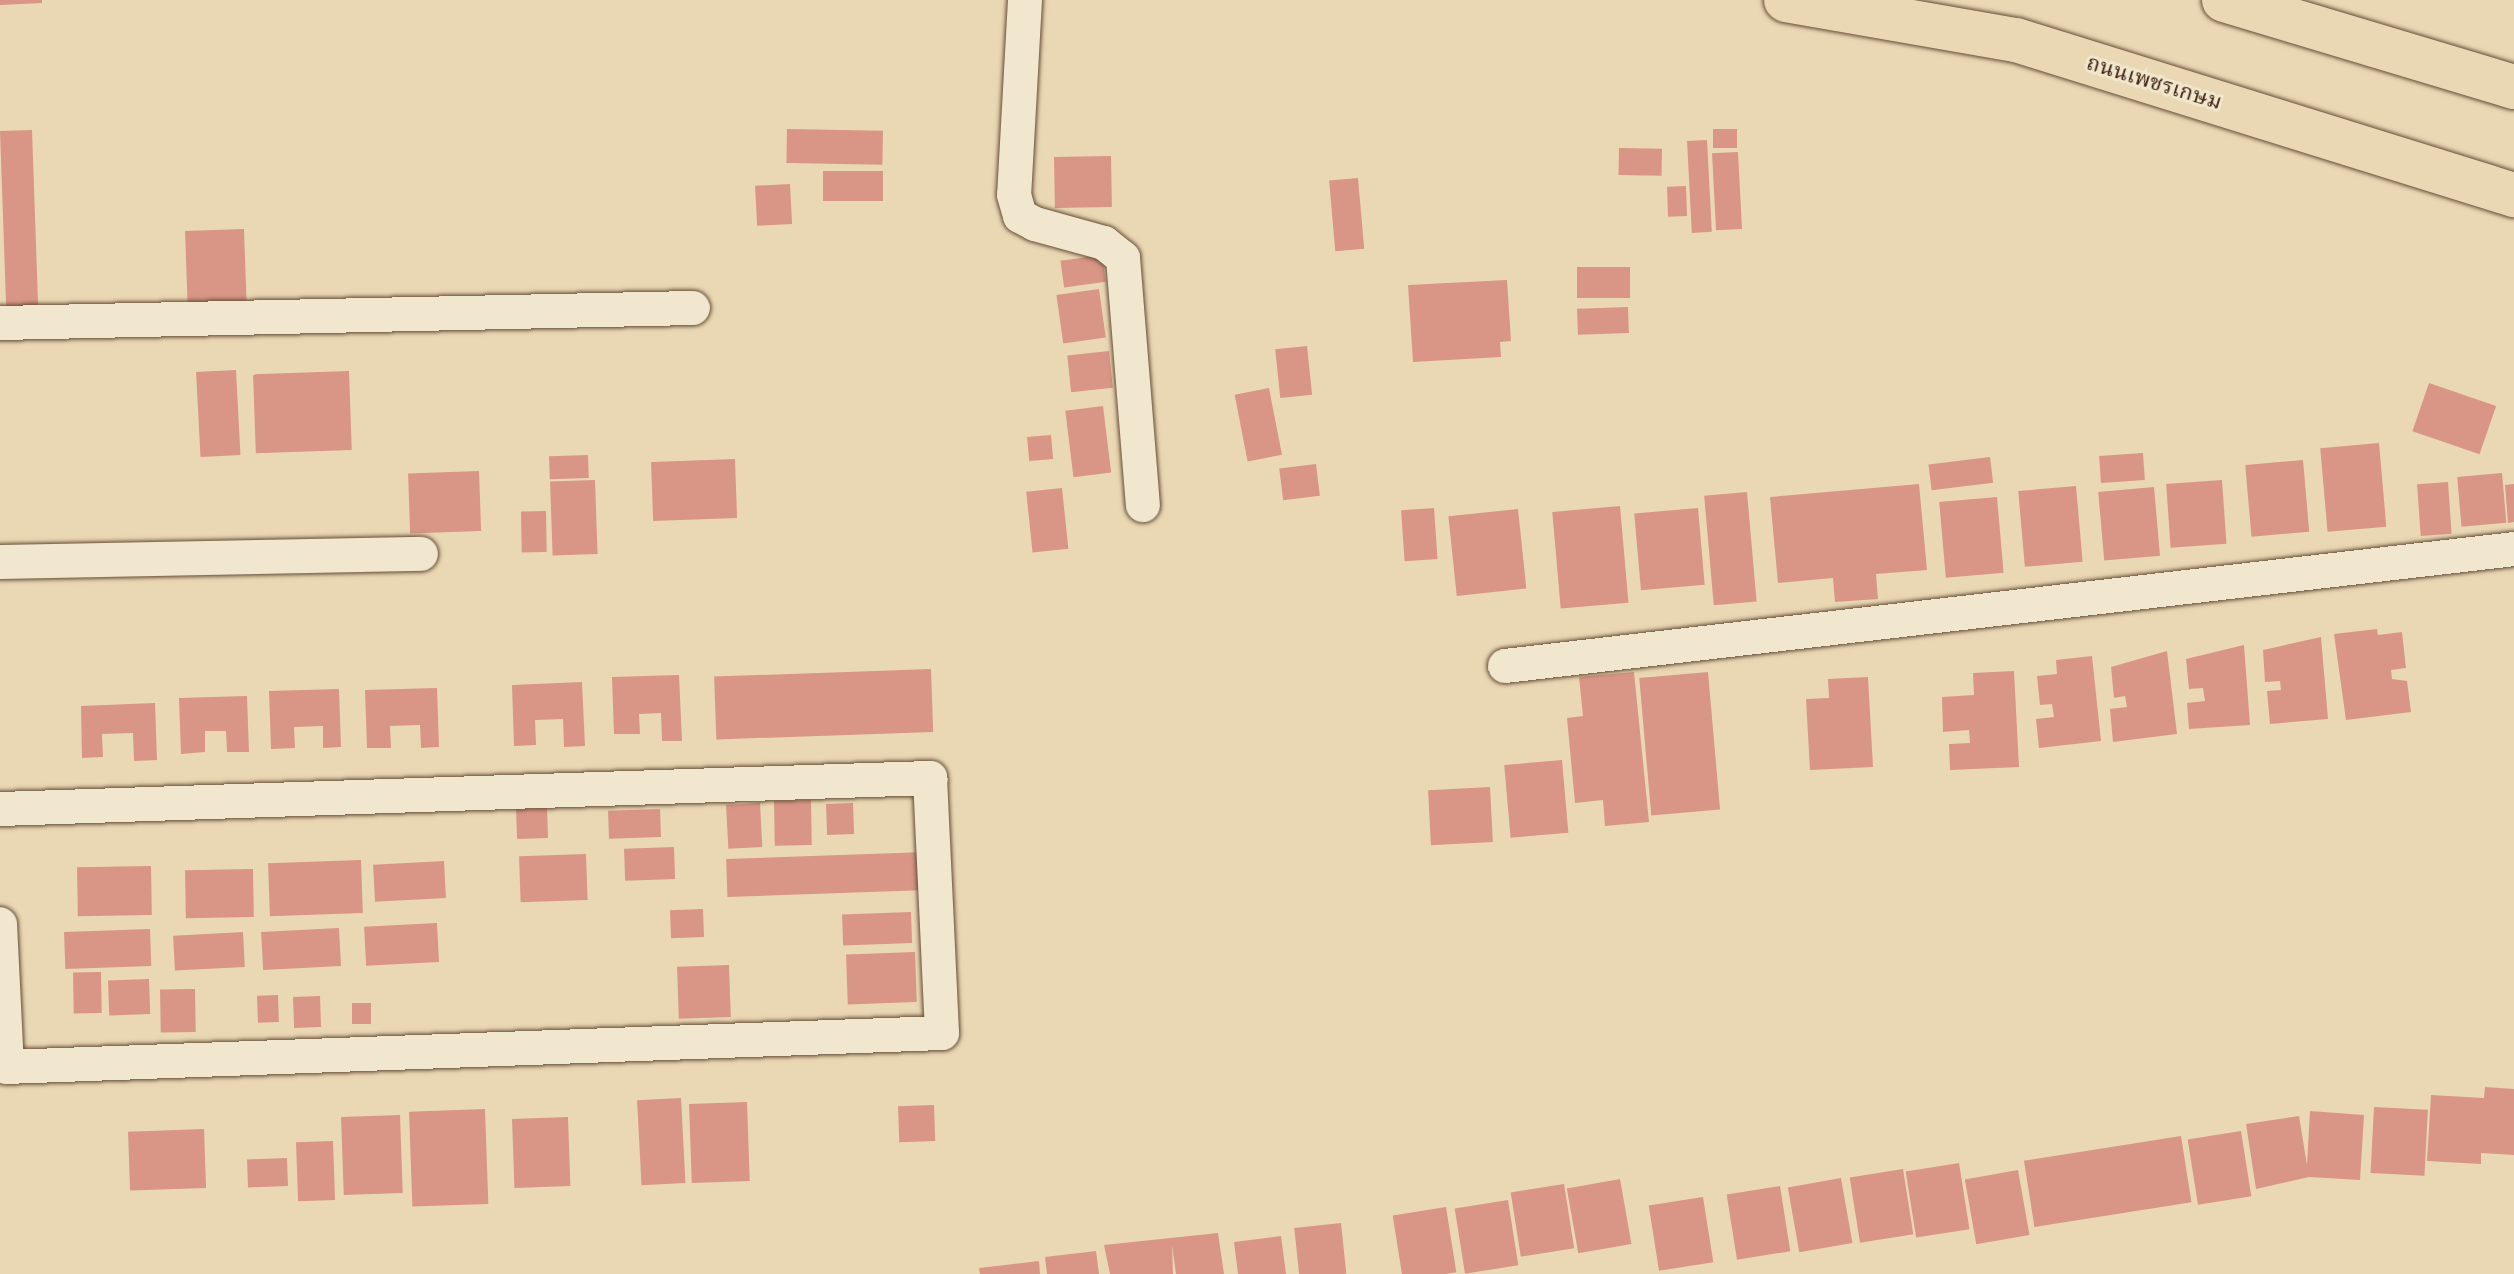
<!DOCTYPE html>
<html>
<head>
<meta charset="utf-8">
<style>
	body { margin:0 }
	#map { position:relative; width:2514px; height:1274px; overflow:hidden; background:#ead8b4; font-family:"IM FELL French Canon","Noto Serif Thai",serif }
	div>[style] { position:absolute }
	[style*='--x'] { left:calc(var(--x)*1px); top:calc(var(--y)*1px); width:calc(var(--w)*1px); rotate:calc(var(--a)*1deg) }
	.building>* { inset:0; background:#d99686; transform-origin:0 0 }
	.roads { filter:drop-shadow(0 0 2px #664c36) drop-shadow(0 0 2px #664c36) }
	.street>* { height:34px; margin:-17px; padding:0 17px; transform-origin:17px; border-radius:17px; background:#f1e6ce }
	.highway>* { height:44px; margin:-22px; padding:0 22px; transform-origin:22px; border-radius:22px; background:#ead8b4 }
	span { translate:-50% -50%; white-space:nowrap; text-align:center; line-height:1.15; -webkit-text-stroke:6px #f1e6ce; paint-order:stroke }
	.street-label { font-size:22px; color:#3a1d0c }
</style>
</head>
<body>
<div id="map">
	<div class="building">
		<div style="clip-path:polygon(0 0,42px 0,42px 3px,0 5px)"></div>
		<div style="left:787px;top:129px;width:96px;height:34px;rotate:1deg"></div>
		<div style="left:1737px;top:129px;width:19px;height:24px;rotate:90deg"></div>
		<div style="left:32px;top:130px;width:180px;height:32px;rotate:88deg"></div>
		<div style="left:1707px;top:140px;width:92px;height:20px;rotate:87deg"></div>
		<div style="left:1619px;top:148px;width:43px;height:27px;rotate:1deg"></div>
		<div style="left:1738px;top:152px;width:77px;height:26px;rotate:87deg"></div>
		<div style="left:1111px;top:156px;width:51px;height:57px;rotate:89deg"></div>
		<div style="left:823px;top:171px;width:60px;height:30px"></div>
		<div style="left:1358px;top:178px;width:71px;height:29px;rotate:85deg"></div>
		<div style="left:790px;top:184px;width:40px;height:35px;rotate:87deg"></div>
		<div style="left:1686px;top:186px;width:30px;height:19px;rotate:88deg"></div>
		<div style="left:244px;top:229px;width:78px;height:59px;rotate:88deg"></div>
		<div style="left:1102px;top:255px;width:27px;height:42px;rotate:82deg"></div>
		<div style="left:1630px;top:267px;width:31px;height:53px;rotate:90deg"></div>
		<div style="clip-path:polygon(1507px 280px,1511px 341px,1500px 342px,1501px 357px,1413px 362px,1408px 285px)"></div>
		<div style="left:1099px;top:289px;width:49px;height:43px;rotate:82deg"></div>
		<div style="left:1628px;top:307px;width:26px;height:51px;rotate:88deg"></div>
		<div style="left:1307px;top:346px;width:49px;height:32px;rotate:84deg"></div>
		<div style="left:1109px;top:351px;width:37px;height:42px;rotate:84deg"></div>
		<div style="left:236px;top:370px;width:85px;height:40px;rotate:87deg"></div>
		<div style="left:349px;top:371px;width:79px;height:96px;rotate:88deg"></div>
		<div style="left:2429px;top:383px;width:71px;height:51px;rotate:19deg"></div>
		<div style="left:1269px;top:388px;width:68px;height:35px;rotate:79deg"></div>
		<div style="left:1103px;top:406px;width:67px;height:38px;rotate:83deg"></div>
		<div style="left:1051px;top:435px;width:24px;height:24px;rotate:85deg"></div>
		<div style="left:2379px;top:443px;width:84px;height:59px;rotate:85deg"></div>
		<div style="left:2143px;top:453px;width:27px;height:44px;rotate:86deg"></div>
		<div style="left:588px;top:455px;width:23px;height:39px;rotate:88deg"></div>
		<div style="left:1990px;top:457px;width:26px;height:62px;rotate:83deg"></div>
		<div style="left:735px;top:459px;width:59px;height:84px;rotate:88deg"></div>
		<div style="left:2303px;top:460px;width:72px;height:58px;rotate:85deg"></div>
		<div style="left:1316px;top:464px;width:32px;height:37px;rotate:83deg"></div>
		<div style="left:479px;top:471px;width:60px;height:71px;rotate:88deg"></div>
		<div style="left:2502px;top:473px;width:50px;height:45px;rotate:85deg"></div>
		<div style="left:595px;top:480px;width:74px;height:45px;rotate:88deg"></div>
		<div style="left:2222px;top:480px;width:64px;height:56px;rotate:86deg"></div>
		<div style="left:2448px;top:482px;width:52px;height:31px;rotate:86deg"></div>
		<div style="clip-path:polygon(1919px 484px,1927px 570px,1876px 574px,1878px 599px,1835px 602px,1833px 578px,1778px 583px,1770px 497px)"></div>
		<div style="clip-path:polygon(2514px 484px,2514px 522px,2508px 523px,2505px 485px)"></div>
		<div style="left:2076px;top:486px;width:76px;height:58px;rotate:85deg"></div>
		<div style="left:2154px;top:487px;width:69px;height:56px;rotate:85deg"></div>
		<div style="left:1062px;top:488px;width:61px;height:36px;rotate:84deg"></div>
		<div style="left:1747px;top:492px;width:110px;height:43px;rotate:85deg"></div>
		<div style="left:1997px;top:497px;width:76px;height:58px;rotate:85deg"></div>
		<div style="left:1620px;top:506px;width:97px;height:68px;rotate:85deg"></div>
		<div style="left:1434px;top:508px;width:51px;height:33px;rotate:86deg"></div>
		<div style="left:1698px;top:508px;width:77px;height:64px;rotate:85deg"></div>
		<div style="left:1518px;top:509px;width:80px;height:70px;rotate:84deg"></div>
		<div style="left:546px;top:511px;width:41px;height:25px;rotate:89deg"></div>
		<div style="clip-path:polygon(2377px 629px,2378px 635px,2402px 632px,2406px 668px,2391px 670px,2392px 679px,2407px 681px,2411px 712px,2346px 720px,2334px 634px)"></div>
		<div style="clip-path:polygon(2321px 637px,2328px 719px,2270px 724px,2267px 691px,2281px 690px,2280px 681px,2265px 682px,2263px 650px)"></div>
		<div style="clip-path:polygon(2244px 645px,2250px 725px,2189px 729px,2187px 703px,2205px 701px,2203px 688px,2189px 689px,2186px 659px)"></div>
		<div style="clip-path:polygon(2167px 651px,2177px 734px,2113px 742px,2110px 709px,2127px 707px,2125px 696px,2114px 698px,2111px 667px)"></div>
		<div style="clip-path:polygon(2092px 656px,2101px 741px,2039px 748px,2036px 719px,2054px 717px,2052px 704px,2040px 705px,2037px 676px,2057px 674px,2056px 660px)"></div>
		<div style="left:931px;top:669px;width:63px;height:217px;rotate:88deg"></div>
		<div style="clip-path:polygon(2014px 671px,2019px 767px,1950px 770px,1949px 744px,1970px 743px,1969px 730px,1943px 732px,1942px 697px,1974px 695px,1973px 673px)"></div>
		<div style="clip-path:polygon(1634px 672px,1649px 822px,1605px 826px,1603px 800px,1575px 803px,1567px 718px,1583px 716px,1579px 677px)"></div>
		<div style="left:1708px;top:672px;width:138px;height:69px;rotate:85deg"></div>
		<div style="clip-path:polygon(679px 675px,682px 741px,662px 741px,661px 713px,639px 714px,640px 734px,614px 734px,612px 677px)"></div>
		<div style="clip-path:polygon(1868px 677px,1873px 767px,1810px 770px,1806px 699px,1829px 698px,1828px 679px)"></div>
		<div style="clip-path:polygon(582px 682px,585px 746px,564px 747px,563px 719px,535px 720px,536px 745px,514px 746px,512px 685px)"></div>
		<div style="clip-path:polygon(437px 688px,439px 747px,421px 748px,420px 725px,390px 726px,391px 748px,367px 748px,365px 690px)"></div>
		<div style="clip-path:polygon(339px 689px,341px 747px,323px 748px,323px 726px,294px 727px,295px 748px,271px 749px,269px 691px)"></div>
		<div style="clip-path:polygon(247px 696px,249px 752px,227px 752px,226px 731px,205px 731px,205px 752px,181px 754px,179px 698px)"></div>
		<div style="clip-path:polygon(155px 703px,157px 760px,134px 761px,133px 733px,102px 734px,103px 757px,82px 758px,81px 706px)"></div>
		<div style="left:1562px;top:760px;width:73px;height:58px;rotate:85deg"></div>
		<div style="left:1490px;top:787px;width:55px;height:62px;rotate:87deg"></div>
		<div style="left:811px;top:800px;width:45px;height:37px;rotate:89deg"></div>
		<div style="left:760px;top:803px;width:44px;height:34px;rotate:87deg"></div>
		<div style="left:853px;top:803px;width:31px;height:27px;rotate:88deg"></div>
		<div style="left:547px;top:808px;width:30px;height:31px;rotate:88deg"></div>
		<div style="left:660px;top:809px;width:28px;height:52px;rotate:88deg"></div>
		<div style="left:674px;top:847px;width:32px;height:50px;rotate:88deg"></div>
		<div style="left:926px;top:852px;width:38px;height:200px;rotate:88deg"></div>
		<div style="left:586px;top:854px;width:46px;height:67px;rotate:88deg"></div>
		<div style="left:361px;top:860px;width:53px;height:93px;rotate:88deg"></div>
		<div style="left:444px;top:861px;width:37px;height:71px;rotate:87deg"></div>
		<div style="left:151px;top:866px;width:49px;height:74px;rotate:89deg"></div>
		<div style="left:253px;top:869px;width:48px;height:68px;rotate:89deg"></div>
		<div style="left:703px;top:909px;width:28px;height:33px;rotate:88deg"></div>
		<div style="left:911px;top:912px;width:31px;height:69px;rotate:88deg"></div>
		<div style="left:437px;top:923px;width:39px;height:73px;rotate:87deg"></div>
		<div style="left:339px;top:928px;width:38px;height:78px;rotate:87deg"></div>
		<div style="left:150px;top:929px;width:37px;height:86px;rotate:88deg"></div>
		<div style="left:243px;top:932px;width:35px;height:70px;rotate:87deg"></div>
		<div style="left:915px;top:952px;width:50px;height:69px;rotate:88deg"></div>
		<div style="left:729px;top:965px;width:52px;height:52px;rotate:88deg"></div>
		<div style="left:101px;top:972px;width:41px;height:28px;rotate:89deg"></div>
		<div style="left:149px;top:979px;width:35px;height:41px;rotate:88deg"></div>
		<div style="left:195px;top:989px;width:43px;height:35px;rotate:89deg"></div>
		<div style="left:278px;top:995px;width:27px;height:21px;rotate:88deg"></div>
		<div style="left:320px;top:996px;width:31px;height:27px;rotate:88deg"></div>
		<div style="left:352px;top:1003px;width:19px;height:21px"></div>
		<div style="clip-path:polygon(2485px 1087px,2514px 1089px,2514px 1155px,2481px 1153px,2481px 1164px,2427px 1161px,2431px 1095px,2484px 1098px)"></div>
		<div style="left:681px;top:1098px;width:85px;height:44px;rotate:87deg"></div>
		<div style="left:747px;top:1102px;width:79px;height:58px;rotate:88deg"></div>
		<div style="left:934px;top:1105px;width:36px;height:36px;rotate:88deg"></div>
		<div style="left:2374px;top:1107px;width:54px;height:66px;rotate:3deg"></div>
		<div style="left:485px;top:1109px;width:95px;height:76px;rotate:88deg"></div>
		<div style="clip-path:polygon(2310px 1111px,2364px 1115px,2360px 1180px,2309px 1177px,2256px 1189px,2246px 1124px,2299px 1116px,2307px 1165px)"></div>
		<div style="left:400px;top:1115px;width:78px;height:59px;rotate:88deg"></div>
		<div style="left:568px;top:1117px;width:69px;height:56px;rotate:88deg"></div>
		<div style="left:204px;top:1129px;width:59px;height:76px;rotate:88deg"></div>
		<div style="left:2241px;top:1131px;width:66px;height:54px;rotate:81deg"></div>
		<div style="left:2181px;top:1136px;width:67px;height:159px;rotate:81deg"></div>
		<div style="left:333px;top:1141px;width:59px;height:37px;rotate:88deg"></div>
		<div style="left:287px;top:1158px;width:28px;height:40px;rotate:88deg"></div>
		<div style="left:1959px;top:1163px;width:67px;height:54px;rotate:81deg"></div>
		<div style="left:1903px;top:1169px;width:66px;height:54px;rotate:81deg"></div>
		<div style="left:2018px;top:1170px;width:66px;height:54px;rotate:80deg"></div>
		<div style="left:1841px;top:1178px;width:66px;height:54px;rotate:80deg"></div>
		<div style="left:1620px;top:1179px;width:66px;height:54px;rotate:80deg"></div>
		<div style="left:1564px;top:1184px;width:65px;height:54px;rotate:81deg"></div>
		<div style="left:1780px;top:1186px;width:66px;height:54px;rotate:81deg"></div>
		<div style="left:1703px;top:1197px;width:66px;height:55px;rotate:81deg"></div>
		<div style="left:1508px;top:1200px;width:66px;height:54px;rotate:81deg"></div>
		<div style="left:1446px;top:1207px;width:66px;height:54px;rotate:81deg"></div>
		<div style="left:1341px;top:1223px;width:51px;height:47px;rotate:84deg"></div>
		<div style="clip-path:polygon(1218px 1233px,1224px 1274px,1176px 1274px,1172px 1245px,1173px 1274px,1110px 1274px,1104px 1245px)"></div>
		<div style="clip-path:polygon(1281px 1236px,1286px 1274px,1238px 1274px,1234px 1242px)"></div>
		<div style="clip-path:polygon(1096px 1251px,1099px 1274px,1047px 1274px,1045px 1257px)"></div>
		<div style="clip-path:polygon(1039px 1261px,1040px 1274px,980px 1274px,979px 1268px)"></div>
	</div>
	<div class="roads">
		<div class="street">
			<div style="--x:1025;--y:0;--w:195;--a:93.2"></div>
			<div style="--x:1014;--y:195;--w:22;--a:74"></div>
			<div style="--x:1020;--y:216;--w:17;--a:28"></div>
			<div style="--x:1035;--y:224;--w:72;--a:15.4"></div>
			<div style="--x:1104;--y:243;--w:24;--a:38"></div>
			<div style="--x:1123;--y:258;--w:248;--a:85.4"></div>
			<div style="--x:0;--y:323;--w:693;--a:-1.24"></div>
			<div style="--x:0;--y:562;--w:421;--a:-1.1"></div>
			<div style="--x:1505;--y:666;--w:1016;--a:-6.61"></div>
			<div style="--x:0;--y:809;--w:931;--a:-1.91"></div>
			<div style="--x:930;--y:778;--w:255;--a:87.3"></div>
			<div style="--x:942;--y:1033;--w:936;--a:177.92"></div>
			<div style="--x:7;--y:1067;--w:143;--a:-92.8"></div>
		</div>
		<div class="highway">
			<div style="--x:1786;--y:0;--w:233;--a:9.9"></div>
			<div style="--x:2016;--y:40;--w:522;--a:17.29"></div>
			<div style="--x:2224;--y:0;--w:303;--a:16.7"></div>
		</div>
	</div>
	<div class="street-label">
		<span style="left:2154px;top:83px;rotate:17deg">ถนนเพชรเกษม</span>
	</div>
</div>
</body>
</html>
